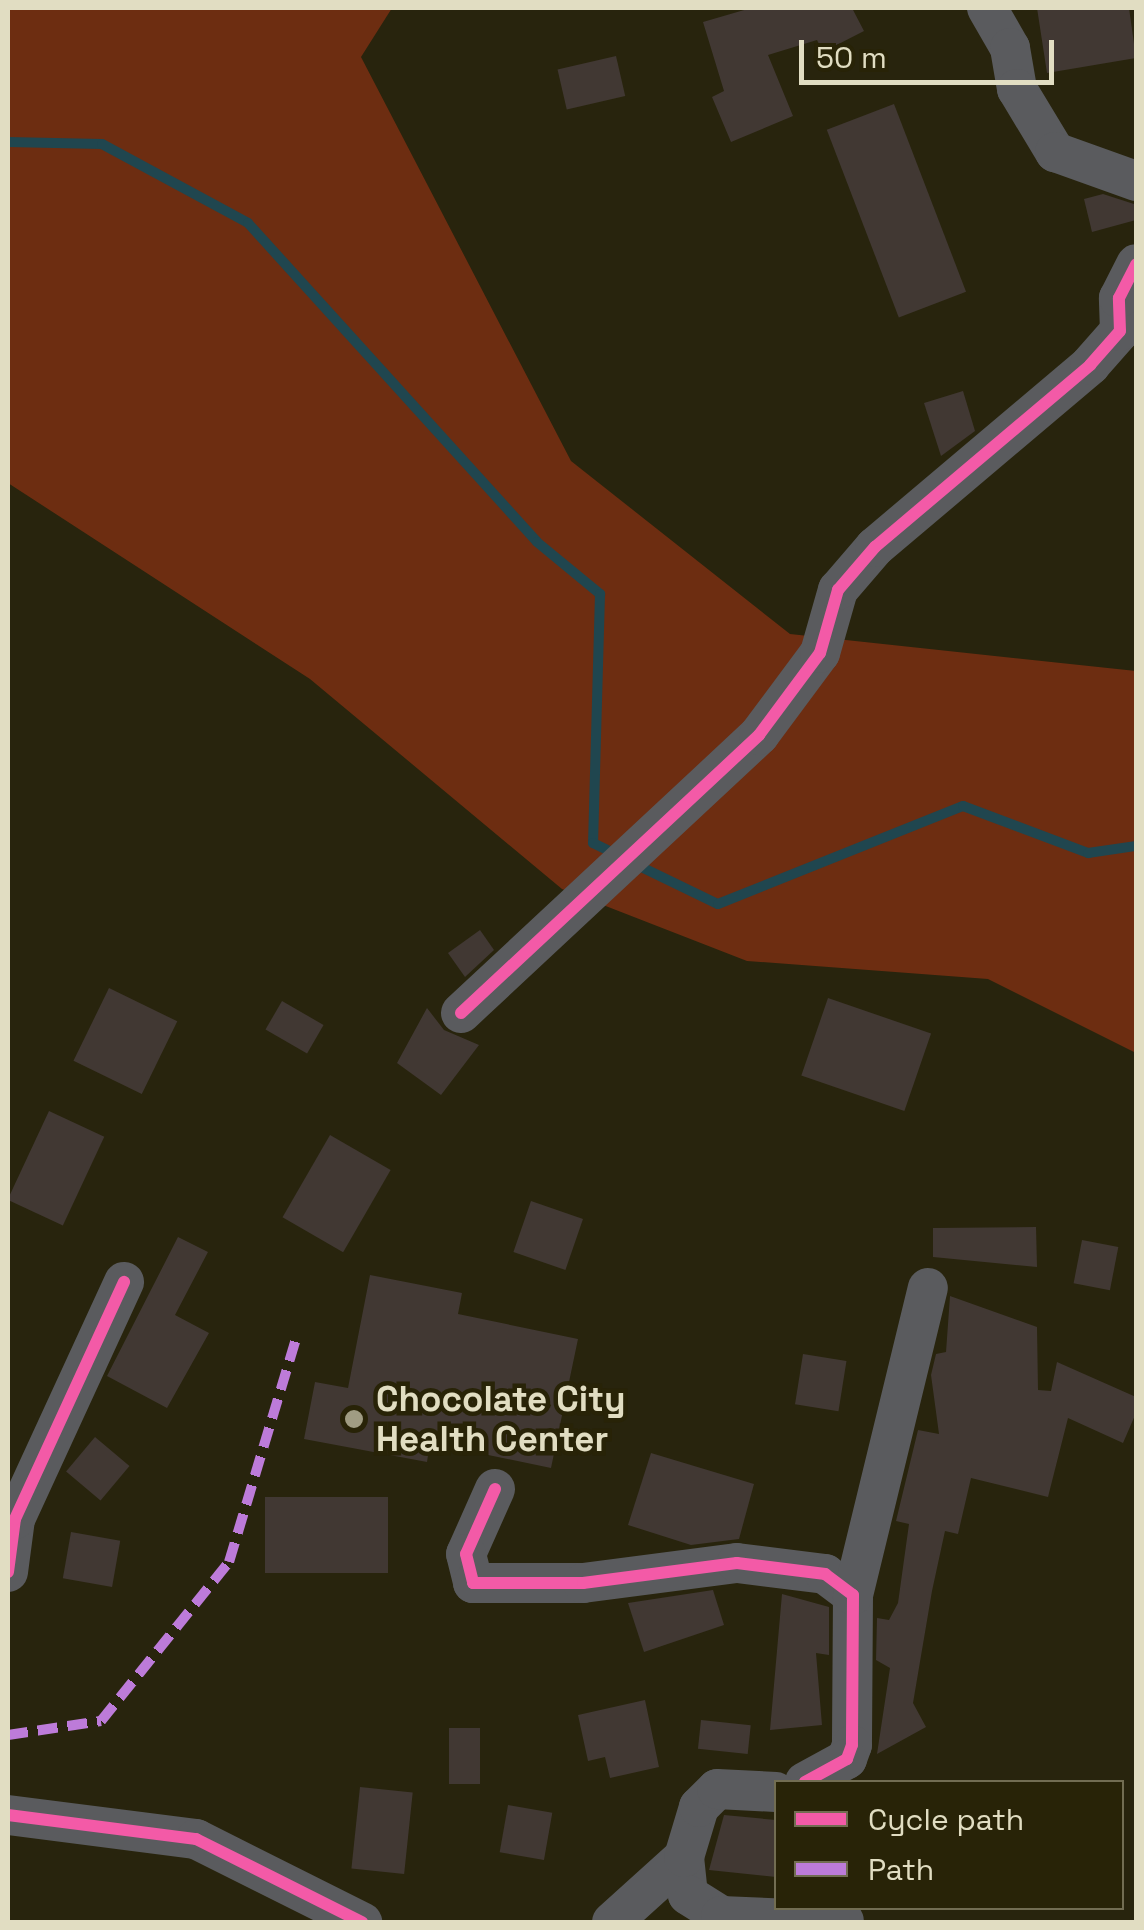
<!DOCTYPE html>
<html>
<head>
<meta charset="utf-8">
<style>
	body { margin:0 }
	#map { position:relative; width:1144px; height:1930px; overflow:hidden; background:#28240d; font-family:"Space Grotesk",sans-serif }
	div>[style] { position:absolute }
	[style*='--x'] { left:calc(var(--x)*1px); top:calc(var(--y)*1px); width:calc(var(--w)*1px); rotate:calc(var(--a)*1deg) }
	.green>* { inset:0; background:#6d2d11 }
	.stream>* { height:10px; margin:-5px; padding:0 5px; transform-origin:5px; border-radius:5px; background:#20464f }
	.building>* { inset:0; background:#413833; transform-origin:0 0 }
	.minor>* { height:40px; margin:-20px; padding:0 20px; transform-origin:20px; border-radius:20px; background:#5a5b5e }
	.quiet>* { height:10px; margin-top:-5px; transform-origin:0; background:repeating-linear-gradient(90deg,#bd7bd9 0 20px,transparent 0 30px) }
	.cycleway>* { height:12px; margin:-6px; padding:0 6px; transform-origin:6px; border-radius:6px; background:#f35aa7 }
	.dots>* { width:28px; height:28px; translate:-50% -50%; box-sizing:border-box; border:5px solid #282307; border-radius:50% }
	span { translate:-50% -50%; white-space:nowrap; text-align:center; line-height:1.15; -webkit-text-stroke:9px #282307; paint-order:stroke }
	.poi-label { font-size:35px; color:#e1ddc2; font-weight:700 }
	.left { translate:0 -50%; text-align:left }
	.frame { position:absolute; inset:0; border:10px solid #e1ddc2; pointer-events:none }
	.legend { position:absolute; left:774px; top:1780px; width:350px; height:130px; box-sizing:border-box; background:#282307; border:2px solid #726d52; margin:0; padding:12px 18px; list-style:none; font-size:30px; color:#e1ddc2 }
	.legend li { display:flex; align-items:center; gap:20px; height:50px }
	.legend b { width:50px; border:2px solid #726d52 }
	.scale { position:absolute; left:799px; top:40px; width:255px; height:45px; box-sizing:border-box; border:5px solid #e1ddc2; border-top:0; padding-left:12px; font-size:30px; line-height:35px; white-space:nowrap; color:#e1ddc2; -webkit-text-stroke:8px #282307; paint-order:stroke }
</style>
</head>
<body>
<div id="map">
	<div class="green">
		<div style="clip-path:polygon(8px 8px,392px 8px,361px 57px,571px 461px,790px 634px,1136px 671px,1136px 1053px,988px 979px,747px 961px,562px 889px,310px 679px,8px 483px)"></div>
	</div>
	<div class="stream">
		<div style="--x:8;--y:142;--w:94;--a:1.2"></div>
		<div style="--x:102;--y:144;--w:166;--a:28.4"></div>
		<div style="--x:248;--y:223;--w:430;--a:47.8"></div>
		<div style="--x:537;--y:542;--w:82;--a:39.5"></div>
		<div style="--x:600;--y:594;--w:249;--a:91.6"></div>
		<div style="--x:593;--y:843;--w:28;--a:26"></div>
		<div style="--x:633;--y:863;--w:94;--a:25.8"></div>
		<div style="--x:718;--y:904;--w:264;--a:-21.8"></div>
		<div style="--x:963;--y:806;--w:134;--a:20.6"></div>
		<div style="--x:1088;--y:853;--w:49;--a:-8.3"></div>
	</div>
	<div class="building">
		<div style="clip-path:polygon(751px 8px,852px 8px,864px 31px,823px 52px,817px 40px,768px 55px,793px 116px,731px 142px,712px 97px,724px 91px,703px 22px)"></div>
		<div style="clip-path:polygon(1037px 8px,1129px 8px,1136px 58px,1047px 73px)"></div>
		<div style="left:616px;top:56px;width:41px;height:60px;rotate:77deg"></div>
		<div style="left:894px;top:104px;width:201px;height:72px;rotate:69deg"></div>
		<div style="clip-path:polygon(1103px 194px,1134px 204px,1136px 220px,1092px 232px,1084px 199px)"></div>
		<div style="clip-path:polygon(963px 391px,975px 431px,941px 456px,924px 403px)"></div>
		<div style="clip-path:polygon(480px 930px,494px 950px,465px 977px,448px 953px)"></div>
		<div style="left:109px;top:988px;width:76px;height:81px;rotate:26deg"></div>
		<div style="left:828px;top:998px;width:109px;height:82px;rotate:19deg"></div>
		<div style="left:282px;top:1001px;width:48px;height:33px;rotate:30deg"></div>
		<div style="clip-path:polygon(427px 1008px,444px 1030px,479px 1045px,441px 1095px,397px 1063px)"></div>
		<div style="left:49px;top:1111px;width:61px;height:98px;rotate:25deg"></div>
		<div style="left:330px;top:1135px;width:70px;height:95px;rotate:30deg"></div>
		<div style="left:531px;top:1201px;width:55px;height:54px;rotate:19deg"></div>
		<div style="clip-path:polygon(1036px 1227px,1037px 1267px,933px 1257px,933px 1228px)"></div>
		<div style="clip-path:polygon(178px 1237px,208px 1252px,175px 1315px,209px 1333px,167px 1408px,107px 1376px)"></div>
		<div style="left:1082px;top:1240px;width:37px;height:44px;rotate:11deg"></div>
		<div style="clip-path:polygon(370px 1275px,462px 1293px,458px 1314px,578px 1339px,551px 1468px,430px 1443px,427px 1462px,304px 1439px,315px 1382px,348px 1388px)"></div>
		<div style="clip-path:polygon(950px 1296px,1037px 1327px,1038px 1390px,1051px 1391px,1057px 1362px,1136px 1397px,1136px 1413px,1123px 1443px,1068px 1418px,1048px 1497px,971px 1478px,958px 1534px,945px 1531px,932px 1591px,913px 1703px,926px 1727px,877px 1754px,890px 1668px,876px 1660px,877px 1618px,889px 1620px,898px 1603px,909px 1524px,896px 1521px,918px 1430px,939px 1434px,931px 1375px,936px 1354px,946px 1352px)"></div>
		<div style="left:803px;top:1354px;width:44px;height:51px;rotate:9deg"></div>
		<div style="left:95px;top:1437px;width:45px;height:45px;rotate:40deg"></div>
		<div style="clip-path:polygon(651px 1453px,754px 1484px,739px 1539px,691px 1545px,628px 1525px)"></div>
		<div style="left:388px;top:1497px;width:76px;height:123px;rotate:90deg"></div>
		<div style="left:71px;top:1532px;width:50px;height:47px;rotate:10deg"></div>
		<div style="clip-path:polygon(713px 1590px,724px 1625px,644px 1652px,628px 1603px)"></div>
		<div style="clip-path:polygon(782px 1594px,829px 1607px,829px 1655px,816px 1653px,822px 1725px,770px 1730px)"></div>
		<div style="clip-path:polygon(645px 1700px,659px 1767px,610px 1778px,605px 1757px,588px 1761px,578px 1715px)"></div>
		<div style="left:701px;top:1720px;width:50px;height:29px;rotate:6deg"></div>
		<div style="left:449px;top:1728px;width:31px;height:56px"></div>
		<div style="left:360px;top:1787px;width:53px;height:82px;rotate:6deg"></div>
		<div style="left:508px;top:1805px;width:45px;height:48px;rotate:10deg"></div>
		<div style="clip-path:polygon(724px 1815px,776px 1820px,776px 1877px,709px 1870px)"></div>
	</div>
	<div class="minor">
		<div style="--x:987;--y:8;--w:46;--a:60.1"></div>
		<div style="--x:1010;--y:48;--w:42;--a:80.3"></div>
		<div style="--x:1017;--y:89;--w:74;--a:58.9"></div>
		<div style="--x:1055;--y:152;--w:86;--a:19.7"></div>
		<div style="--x:461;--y:1013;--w:408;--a:-43"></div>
		<div style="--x:759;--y:735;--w:102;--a:-53.4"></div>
		<div style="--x:820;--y:653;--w:66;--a:-74.1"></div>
		<div style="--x:838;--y:590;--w:57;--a:-49.3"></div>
		<div style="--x:875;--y:547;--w:282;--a:-40.2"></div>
		<div style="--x:1090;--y:365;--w:45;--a:-48.6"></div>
		<div style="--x:1120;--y:331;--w:33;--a:-92"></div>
		<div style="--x:1119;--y:298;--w:38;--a:-63"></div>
		<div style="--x:495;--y:1489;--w:71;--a:114"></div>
		<div style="--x:466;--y:1554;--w:30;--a:76"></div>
		<div style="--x:473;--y:1583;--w:110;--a:0"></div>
		<div style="--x:583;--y:1583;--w:155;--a:-7.4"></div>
		<div style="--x:737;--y:1563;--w:89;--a:7.1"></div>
		<div style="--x:825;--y:1574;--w:35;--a:37"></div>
		<div style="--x:853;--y:1595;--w:150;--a:90.4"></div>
		<div style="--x:852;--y:1745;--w:15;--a:110"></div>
		<div style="--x:847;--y:1759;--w:48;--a:151.3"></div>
		<div style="--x:8;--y:1572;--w:53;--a:-82.5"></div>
		<div style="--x:15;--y:1519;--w:261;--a:-65.3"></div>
		<div style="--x:853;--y:1595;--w:316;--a:-76.3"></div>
		<div style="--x:8;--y:1815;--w:190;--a:7.3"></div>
		<div style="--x:196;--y:1839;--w:186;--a:26.6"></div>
		<div style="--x:684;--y:1857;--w:38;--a:84"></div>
		<div style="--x:688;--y:1895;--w:39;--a:32"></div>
		<div style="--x:721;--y:1916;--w:123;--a:2.3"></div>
		<div style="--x:612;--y:1922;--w:97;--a:-42.1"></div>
		<div style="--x:684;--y:1857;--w:52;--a:-73.3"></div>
		<div style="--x:699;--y:1807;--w:25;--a:-45"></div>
		<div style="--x:717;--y:1789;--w:59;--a:2.9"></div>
	</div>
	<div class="quiet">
		<div style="--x:8;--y:1735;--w:94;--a:-8.6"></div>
		<div style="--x:101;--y:1721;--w:204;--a:-51.2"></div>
		<div style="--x:229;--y:1562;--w:233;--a:-73.3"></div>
	</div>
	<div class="cycleway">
		<div style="--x:461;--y:1013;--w:408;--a:-43"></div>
		<div style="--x:759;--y:735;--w:102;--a:-53.4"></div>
		<div style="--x:820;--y:653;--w:66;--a:-74.1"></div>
		<div style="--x:838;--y:590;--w:57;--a:-49.3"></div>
		<div style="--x:875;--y:547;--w:282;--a:-40.2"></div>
		<div style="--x:1090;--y:365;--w:45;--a:-48.6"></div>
		<div style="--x:1120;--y:331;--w:33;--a:-92"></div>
		<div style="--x:1119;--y:298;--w:38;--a:-63"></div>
		<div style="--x:495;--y:1489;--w:71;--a:114"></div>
		<div style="--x:466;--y:1554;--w:30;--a:76"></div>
		<div style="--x:473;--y:1583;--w:110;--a:0"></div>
		<div style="--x:583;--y:1583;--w:155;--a:-7.4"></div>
		<div style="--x:737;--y:1563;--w:89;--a:7.1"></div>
		<div style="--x:825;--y:1574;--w:35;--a:37"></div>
		<div style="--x:853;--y:1595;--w:150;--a:90.4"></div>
		<div style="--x:852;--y:1745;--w:15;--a:110"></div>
		<div style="--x:847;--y:1759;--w:48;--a:151.3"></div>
		<div style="--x:8;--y:1572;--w:53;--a:-82.5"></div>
		<div style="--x:15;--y:1519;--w:261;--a:-65.3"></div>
		<div style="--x:8;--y:1815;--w:190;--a:7.3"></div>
		<div style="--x:196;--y:1839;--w:186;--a:26.6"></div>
	</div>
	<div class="dots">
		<div style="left:354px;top:1419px;background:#a09c83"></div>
	</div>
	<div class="poi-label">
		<span class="left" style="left:376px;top:1419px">Chocolate City<br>Health Center</span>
	</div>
	<div class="frame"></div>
	<ul class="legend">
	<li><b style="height:12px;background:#f35aa7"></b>Cycle path</li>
	<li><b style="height:12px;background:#bd7bd9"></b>Path</li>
	</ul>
	<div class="scale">50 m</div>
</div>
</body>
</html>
